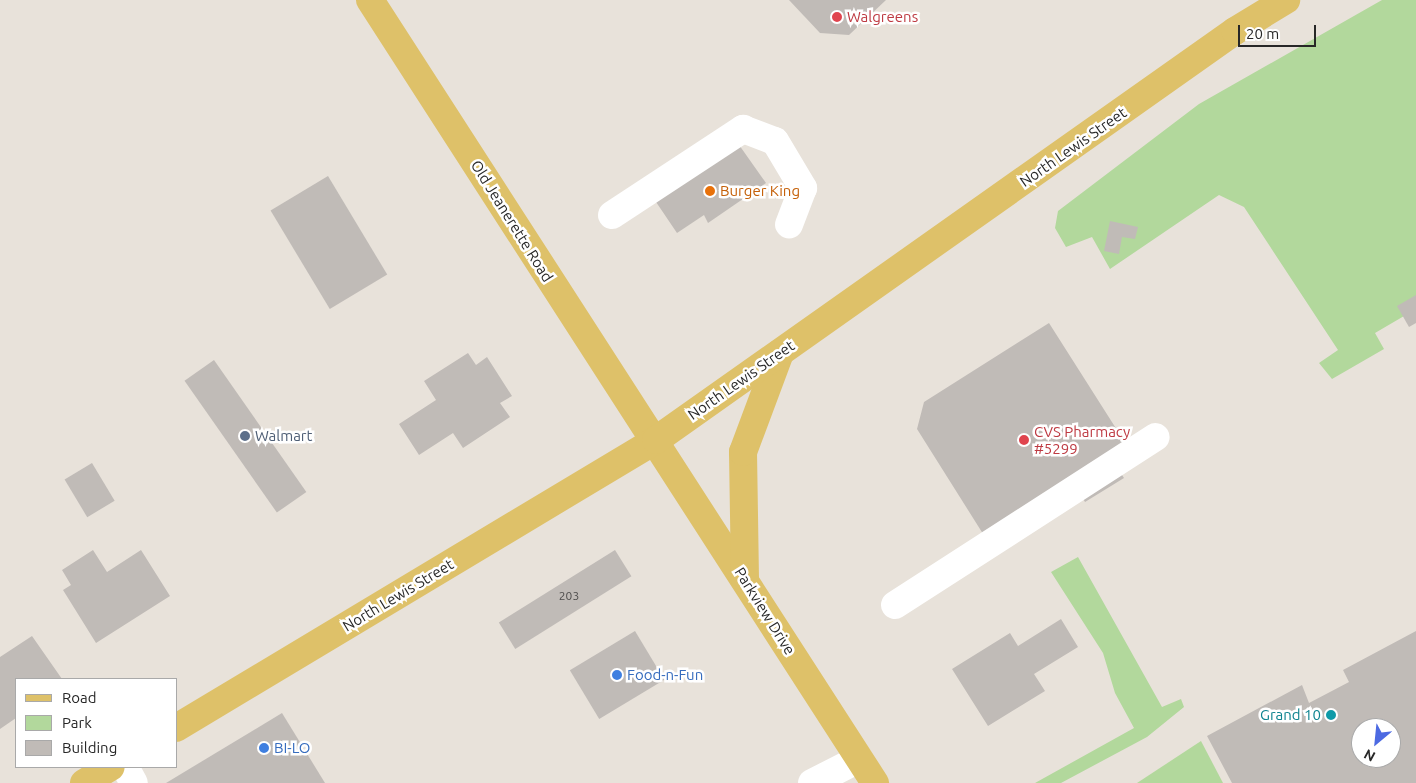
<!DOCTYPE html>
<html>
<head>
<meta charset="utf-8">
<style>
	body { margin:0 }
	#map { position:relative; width:1416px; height:783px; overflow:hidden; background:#e8e2da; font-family:Ubuntu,sans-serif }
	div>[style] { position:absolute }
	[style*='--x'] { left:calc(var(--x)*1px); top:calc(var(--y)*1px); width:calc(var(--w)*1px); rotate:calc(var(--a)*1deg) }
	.green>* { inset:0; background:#b2d89c }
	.building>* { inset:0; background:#c0bbb7; transform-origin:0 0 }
	.minor>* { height:28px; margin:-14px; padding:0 14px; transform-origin:14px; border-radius:14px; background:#fff }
	.major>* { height:28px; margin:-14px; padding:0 14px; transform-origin:14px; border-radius:14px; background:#dec169 }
	.dots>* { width:14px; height:14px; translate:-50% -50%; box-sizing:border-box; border:2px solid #fff; border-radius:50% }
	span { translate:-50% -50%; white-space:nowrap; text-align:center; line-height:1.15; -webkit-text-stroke:5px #fff; paint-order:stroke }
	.number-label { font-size:12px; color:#4d4c4b }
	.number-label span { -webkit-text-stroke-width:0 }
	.health-label { font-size:15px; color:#be3a42 }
	.left { translate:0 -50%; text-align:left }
	.street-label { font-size:15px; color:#272727 }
	.food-label { font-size:15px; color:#c56008 }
	.service-label { font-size:15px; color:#4e5e75 }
	.shop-label { font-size:15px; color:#366cbe }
	.culture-label { font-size:15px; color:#0d838f }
	.right { translate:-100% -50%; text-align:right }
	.legend { position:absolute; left:15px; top:678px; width:162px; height:90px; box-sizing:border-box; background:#fff; border:1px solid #a9a9a9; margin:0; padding:6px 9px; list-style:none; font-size:15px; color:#272727 }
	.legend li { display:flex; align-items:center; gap:10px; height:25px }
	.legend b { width:25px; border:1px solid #a9a9a9 }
	.north { position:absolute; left:1351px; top:718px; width:50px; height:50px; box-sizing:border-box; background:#fff; border:1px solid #a9a9a9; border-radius:50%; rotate:208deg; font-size:14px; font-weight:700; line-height:20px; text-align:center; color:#272727 }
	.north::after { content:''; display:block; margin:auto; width:18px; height:22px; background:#4c6ae2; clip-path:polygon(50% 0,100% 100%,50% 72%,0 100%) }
	.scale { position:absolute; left:1238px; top:25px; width:78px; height:22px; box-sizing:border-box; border:2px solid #272727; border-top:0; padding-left:6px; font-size:15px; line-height:18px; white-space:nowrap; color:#272727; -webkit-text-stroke:4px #fff; paint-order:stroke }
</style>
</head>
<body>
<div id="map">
	<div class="green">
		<div style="clip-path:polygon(1382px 0,1416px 0,1416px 309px,1375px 333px,1384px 349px,1332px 379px,1319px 363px,1338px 350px,1244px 207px,1219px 195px,1110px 269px,1092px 237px,1066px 247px,1055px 228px,1058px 211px,1199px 104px)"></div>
		<div style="clip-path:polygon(1078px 557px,1162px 707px,1181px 699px,1184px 707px,1147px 737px,1061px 783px,1035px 783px,1134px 728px,1115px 693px,1103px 653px,1051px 572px)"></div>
		<div style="clip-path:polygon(1201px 741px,1223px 783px,1137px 783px)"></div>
	</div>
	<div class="building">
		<div style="clip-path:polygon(789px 0,886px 0,849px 35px,820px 33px)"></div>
		<div style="clip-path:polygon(737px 142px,766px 183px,708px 223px,704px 215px,677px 233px,654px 199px)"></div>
		<div style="left:328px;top:176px;width:115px;height:67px;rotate:59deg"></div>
		<div style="clip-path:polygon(1110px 221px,1138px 227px,1135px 239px,1122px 237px,1119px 254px,1104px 251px)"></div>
		<div style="clip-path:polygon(1416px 295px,1416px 323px,1409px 327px,1397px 306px)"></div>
		<div style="clip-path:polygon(1049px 323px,1131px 452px,1114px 463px,1124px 478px,1085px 502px,1073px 482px,985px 537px,917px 429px,924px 402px)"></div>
		<div style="clip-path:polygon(468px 353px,476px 365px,487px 357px,512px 396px,500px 403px,510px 417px,463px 448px,453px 433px,419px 455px,399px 424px,436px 400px,424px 381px)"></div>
		<div style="left:214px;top:360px;width:161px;height:36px;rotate:55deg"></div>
		<div style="left:92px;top:463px;width:44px;height:32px;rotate:59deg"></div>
		<div style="clip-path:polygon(93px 550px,107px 572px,141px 550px,170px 596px,96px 643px,63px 590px,71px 585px,62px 570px)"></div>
		<div style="left:615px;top:550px;width:31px;height:137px;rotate:58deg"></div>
		<div style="clip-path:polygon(1061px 619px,1078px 647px,1034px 674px,1045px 691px,988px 726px,952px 669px,1010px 633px,1018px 646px)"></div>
		<div style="left:635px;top:631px;width:57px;height:76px;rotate:59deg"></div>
		<div style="clip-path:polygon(evenodd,1416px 631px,1416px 783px,1232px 783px,1207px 736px,1302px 685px,1309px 703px,1349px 682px,1343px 670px,1416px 631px,1361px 728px,1391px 728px,1391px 758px,1361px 758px,1361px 728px)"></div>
		<div style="clip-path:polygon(32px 636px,62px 679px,16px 679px,16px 718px,0 729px,0 657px)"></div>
		<div style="clip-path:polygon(282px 713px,325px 783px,166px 783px)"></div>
	</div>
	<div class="minor">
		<div style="--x:612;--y:215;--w:157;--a:-33.3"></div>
		<div style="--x:743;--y:129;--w:34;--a:21"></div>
		<div style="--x:775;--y:141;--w:55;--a:59.2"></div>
		<div style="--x:803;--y:188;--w:39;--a:111"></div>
		<div style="--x:895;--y:605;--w:310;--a:-32.8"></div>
		<div style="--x:125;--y:767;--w:18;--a:61"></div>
		<div style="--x:812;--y:783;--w:53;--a:-27.1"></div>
	</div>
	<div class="major">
		<div style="--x:370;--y:0;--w:932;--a:57.18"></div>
		<div style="--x:745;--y:579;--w:127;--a:-90.9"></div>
		<div style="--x:743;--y:452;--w:106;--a:-69.5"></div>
		<div style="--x:176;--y:728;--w:560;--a:-30.96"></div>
		<div style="--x:656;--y:440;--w:709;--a:-35.24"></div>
		<div style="--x:1235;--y:31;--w:60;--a:-31.3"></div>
		<div style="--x:84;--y:783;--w:31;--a:-31"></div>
	</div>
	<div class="dots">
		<div style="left:837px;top:17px;background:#e0444e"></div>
		<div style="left:710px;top:191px;background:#e8710a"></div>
		<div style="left:245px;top:436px;background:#5c6f8a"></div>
		<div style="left:1024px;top:440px;background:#e0444e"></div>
		<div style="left:617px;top:675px;background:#3f7fe0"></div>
		<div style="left:1331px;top:715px;background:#0f9aa8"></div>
		<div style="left:264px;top:748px;background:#3f7fe0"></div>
	</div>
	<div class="number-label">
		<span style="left:569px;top:596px">203</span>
	</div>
	<div class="health-label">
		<span class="left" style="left:847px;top:17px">Walgreens</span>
		<span class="left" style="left:1034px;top:440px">CVS Pharmacy<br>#5299</span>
	</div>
	<div class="street-label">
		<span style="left:1073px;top:147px;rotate:-35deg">North Lewis Street</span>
		<span style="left:512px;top:221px;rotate:58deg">Old Jeanerette Road</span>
		<span style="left:741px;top:380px;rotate:-35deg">North Lewis Street</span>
		<span style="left:398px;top:595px;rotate:-31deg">North Lewis Street</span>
		<span style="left:765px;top:611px;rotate:58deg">Parkview Drive</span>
	</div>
	<div class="food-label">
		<span class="left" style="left:720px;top:191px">Burger King</span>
	</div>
	<div class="service-label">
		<span class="left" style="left:255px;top:436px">Walmart</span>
	</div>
	<div class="shop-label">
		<span class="left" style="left:627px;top:675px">Food-n-Fun</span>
		<span class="left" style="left:274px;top:748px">BI-LO</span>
	</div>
	<div class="culture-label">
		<span class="right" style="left:1321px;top:715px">Grand 10</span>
	</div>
	<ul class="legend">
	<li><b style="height:6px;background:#dec169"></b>Road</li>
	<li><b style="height:14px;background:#b2d89c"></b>Park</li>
	<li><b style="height:14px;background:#c0bbb7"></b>Building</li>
	</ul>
	<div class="north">N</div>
	<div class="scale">20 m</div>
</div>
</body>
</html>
